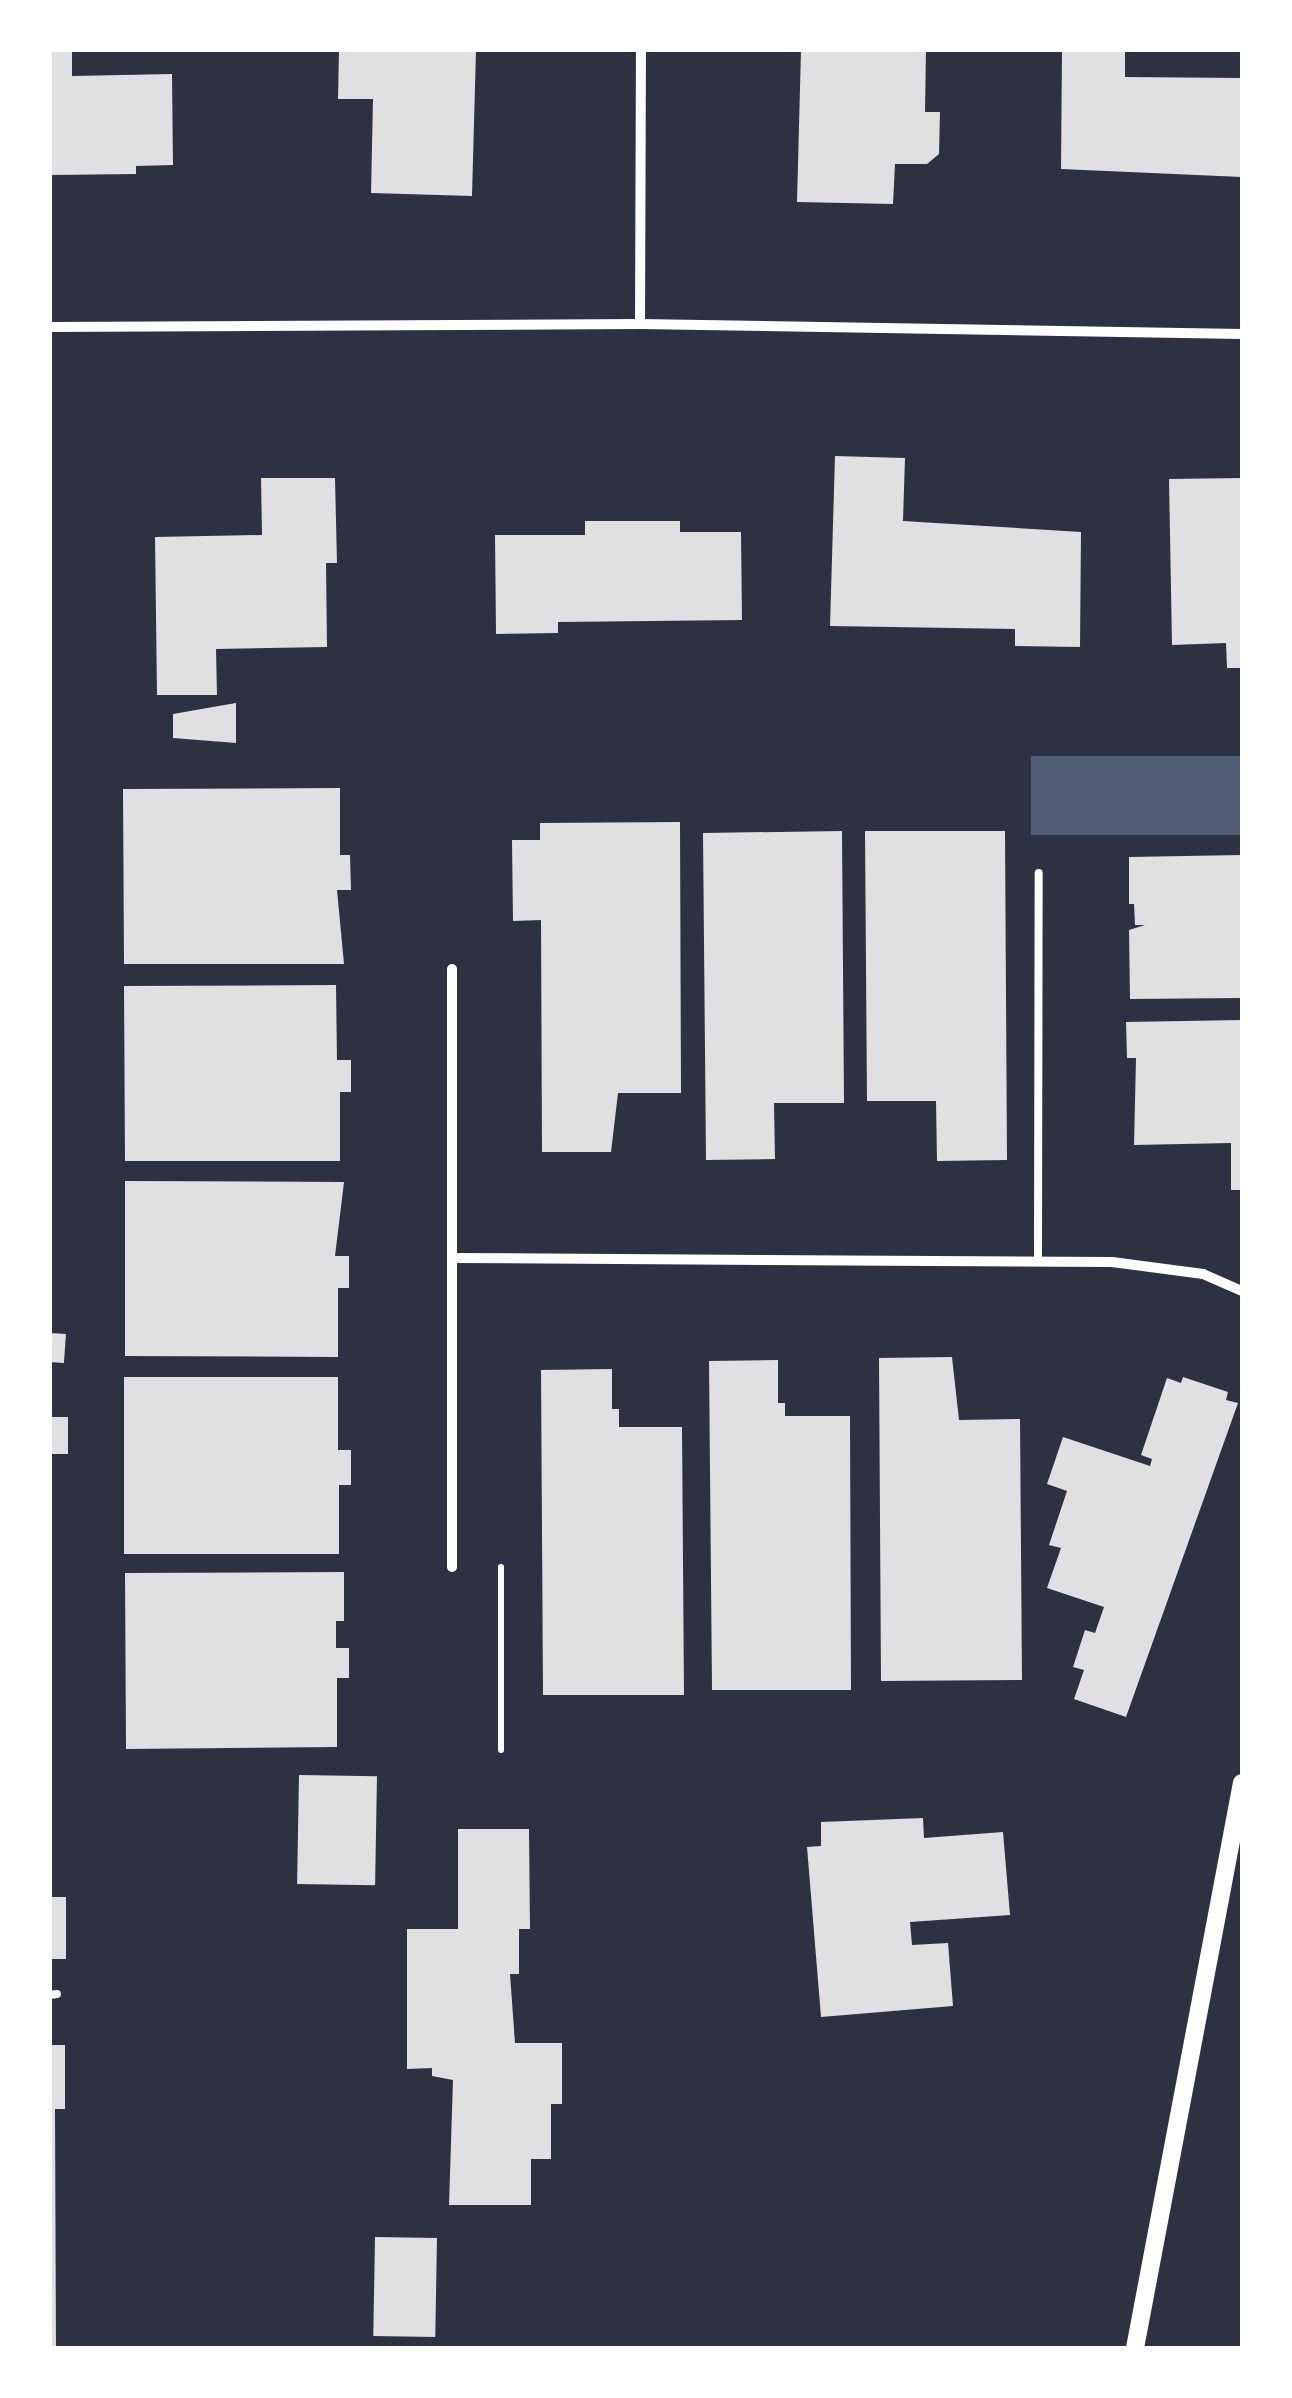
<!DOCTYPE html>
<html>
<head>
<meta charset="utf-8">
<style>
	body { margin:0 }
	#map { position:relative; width:1292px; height:2398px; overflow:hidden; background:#2d3142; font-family:"Sofia Sans Condensed",sans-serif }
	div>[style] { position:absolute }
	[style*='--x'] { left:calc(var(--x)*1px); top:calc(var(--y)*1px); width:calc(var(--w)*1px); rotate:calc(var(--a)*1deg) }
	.water>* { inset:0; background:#4f5d75; transform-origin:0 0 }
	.building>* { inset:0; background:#e0e0e3; transform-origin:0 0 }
	.path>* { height:6px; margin:-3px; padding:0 3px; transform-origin:3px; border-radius:3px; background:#fff }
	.service>* { height:8px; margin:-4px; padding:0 4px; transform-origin:4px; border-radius:4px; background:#fff }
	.minor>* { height:10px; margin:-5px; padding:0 5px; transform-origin:5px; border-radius:5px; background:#fff }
	.tertiary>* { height:18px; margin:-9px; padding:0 9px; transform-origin:9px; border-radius:9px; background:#fff }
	span { translate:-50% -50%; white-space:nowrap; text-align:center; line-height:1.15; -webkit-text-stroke:8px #fff; paint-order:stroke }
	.frame { position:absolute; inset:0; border:52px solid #fff; pointer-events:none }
</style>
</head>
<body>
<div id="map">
	<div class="water">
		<div style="left:1242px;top:756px;width:79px;height:211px;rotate:90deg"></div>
	</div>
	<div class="building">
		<div style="clip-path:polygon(50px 50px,72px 50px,72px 76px,172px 74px,173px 165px,136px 166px,136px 174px,50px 175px)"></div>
		<div style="clip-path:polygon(339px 50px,476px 50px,472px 196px,371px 193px,373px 99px,338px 99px)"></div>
		<div style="clip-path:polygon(801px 50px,926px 50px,925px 112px,940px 112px,939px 154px,927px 164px,895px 164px,893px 204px,797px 202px)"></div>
		<div style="clip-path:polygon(1062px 50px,1125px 50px,1125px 77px,1242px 78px,1242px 177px,1061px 169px)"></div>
		<div style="clip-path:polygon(835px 456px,905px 458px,903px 521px,1081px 532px,1080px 647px,1015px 646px,1015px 629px,830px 626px)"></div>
		<div style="clip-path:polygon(261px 478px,335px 478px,337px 563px,326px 563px,327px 647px,216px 649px,217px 695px,157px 695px,155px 537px,262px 535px)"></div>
		<div style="clip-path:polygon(1242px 478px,1242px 668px,1227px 668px,1226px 643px,1172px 645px,1169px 479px)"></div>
		<div style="clip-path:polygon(585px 521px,680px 521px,680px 532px,741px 532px,742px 620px,558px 622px,558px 633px,496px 634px,495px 535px,585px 535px)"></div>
		<div style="clip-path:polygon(236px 703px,236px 743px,173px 738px,173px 714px)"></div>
		<div style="clip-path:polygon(340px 788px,340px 855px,350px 855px,351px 890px,337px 890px,344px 964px,124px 964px,123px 789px)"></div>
		<div style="clip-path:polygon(680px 822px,681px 1093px,618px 1093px,611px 1152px,542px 1152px,541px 920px,513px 921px,512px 840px,540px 840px,540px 823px)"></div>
		<div style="clip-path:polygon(842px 831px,844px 1103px,774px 1103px,775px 1159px,706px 1160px,703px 833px)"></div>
		<div style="clip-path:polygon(865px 831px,1005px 831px,1007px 1160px,937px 1161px,936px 1101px,867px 1101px)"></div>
		<div style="clip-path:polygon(1242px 855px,1242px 998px,1130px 999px,1129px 930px,1145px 925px,1135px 925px,1134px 904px,1129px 904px,1129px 857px)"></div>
		<div style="clip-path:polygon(336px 985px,337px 1060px,351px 1060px,351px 1092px,340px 1092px,340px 1161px,125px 1161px,124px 986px)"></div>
		<div style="clip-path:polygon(1242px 1020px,1242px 1190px,1231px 1190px,1231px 1143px,1134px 1145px,1136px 1058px,1127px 1058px,1126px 1022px)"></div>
		<div style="clip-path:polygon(125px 1181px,344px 1182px,335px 1256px,349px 1256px,349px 1288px,338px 1288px,338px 1357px,125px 1356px)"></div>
		<div style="left:50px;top:1333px;width:16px;height:29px;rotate:4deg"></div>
		<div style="clip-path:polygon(952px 1357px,959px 1420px,1020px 1419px,1022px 1680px,881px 1681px,879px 1358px)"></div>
		<div style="clip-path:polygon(778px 1360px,778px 1403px,785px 1403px,785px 1416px,850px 1416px,851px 1690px,712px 1690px,709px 1361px)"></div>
		<div style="clip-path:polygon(612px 1369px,612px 1409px,619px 1409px,619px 1427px,682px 1427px,684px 1695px,543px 1695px,541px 1370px)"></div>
		<div style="clip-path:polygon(124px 1377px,338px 1377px,338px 1450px,351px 1450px,351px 1485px,339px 1485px,339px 1554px,124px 1554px)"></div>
		<div style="clip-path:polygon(1183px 1377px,1228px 1392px,1226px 1400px,1238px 1403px,1126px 1717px,1074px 1699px,1084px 1670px,1073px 1667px,1085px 1630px,1095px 1633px,1104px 1607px,1047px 1588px,1061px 1548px,1049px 1545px,1067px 1491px,1047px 1484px,1063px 1437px,1150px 1466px,1152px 1459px,1141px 1455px,1167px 1378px,1181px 1383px)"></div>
		<div style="left:68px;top:1417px;width:37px;height:18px;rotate:90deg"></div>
		<div style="clip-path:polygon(344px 1572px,344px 1621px,336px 1621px,336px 1648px,349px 1648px,349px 1678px,337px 1678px,337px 1747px,126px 1749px,125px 1573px)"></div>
		<div style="left:299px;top:1775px;width:78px;height:109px;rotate:1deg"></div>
		<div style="clip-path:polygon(923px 1818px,924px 1838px,1003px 1832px,1010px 1915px,910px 1922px,912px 1945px,948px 1943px,953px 2006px,821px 2017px,807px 1847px,821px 1846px,821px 1822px)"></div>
		<div style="clip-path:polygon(458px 1829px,529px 1829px,530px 1929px,519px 1929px,519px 1974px,510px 1974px,515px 2043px,562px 2043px,562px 2104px,551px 2104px,551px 2159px,531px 2159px,531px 2205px,449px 2205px,453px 2080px,432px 2076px,432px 2068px,407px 2069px,407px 1929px,458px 1929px)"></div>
		<div style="left:50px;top:1897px;width:16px;height:62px"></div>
		<div style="clip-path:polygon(50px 2045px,65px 2045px,65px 2109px,55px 2109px,56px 2348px,50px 2348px)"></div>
		<div style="left:375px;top:2237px;width:62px;height:99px;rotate:1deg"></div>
	</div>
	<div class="path">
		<div style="--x:501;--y:1567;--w:183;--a:90"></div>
	</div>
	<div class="service">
		<div style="--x:1038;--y:1261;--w:388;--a:-89.9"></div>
		<div style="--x:50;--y:1995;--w:7;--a:-8"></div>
	</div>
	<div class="minor">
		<div style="--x:640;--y:324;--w:274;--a:-89.8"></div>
		<div style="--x:50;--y:327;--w:590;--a:-0.29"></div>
		<div style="--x:640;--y:324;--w:602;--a:0.95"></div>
		<div style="--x:452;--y:969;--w:598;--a:90"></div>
		<div style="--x:452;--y:1258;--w:660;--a:0.35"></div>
		<div style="--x:1112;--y:1262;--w:92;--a:7.5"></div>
		<div style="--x:1203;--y:1274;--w:43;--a:23.6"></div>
	</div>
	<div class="tertiary">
		<div style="--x:1135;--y:2348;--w:575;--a:-79.28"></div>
	</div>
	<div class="frame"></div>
</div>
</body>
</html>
